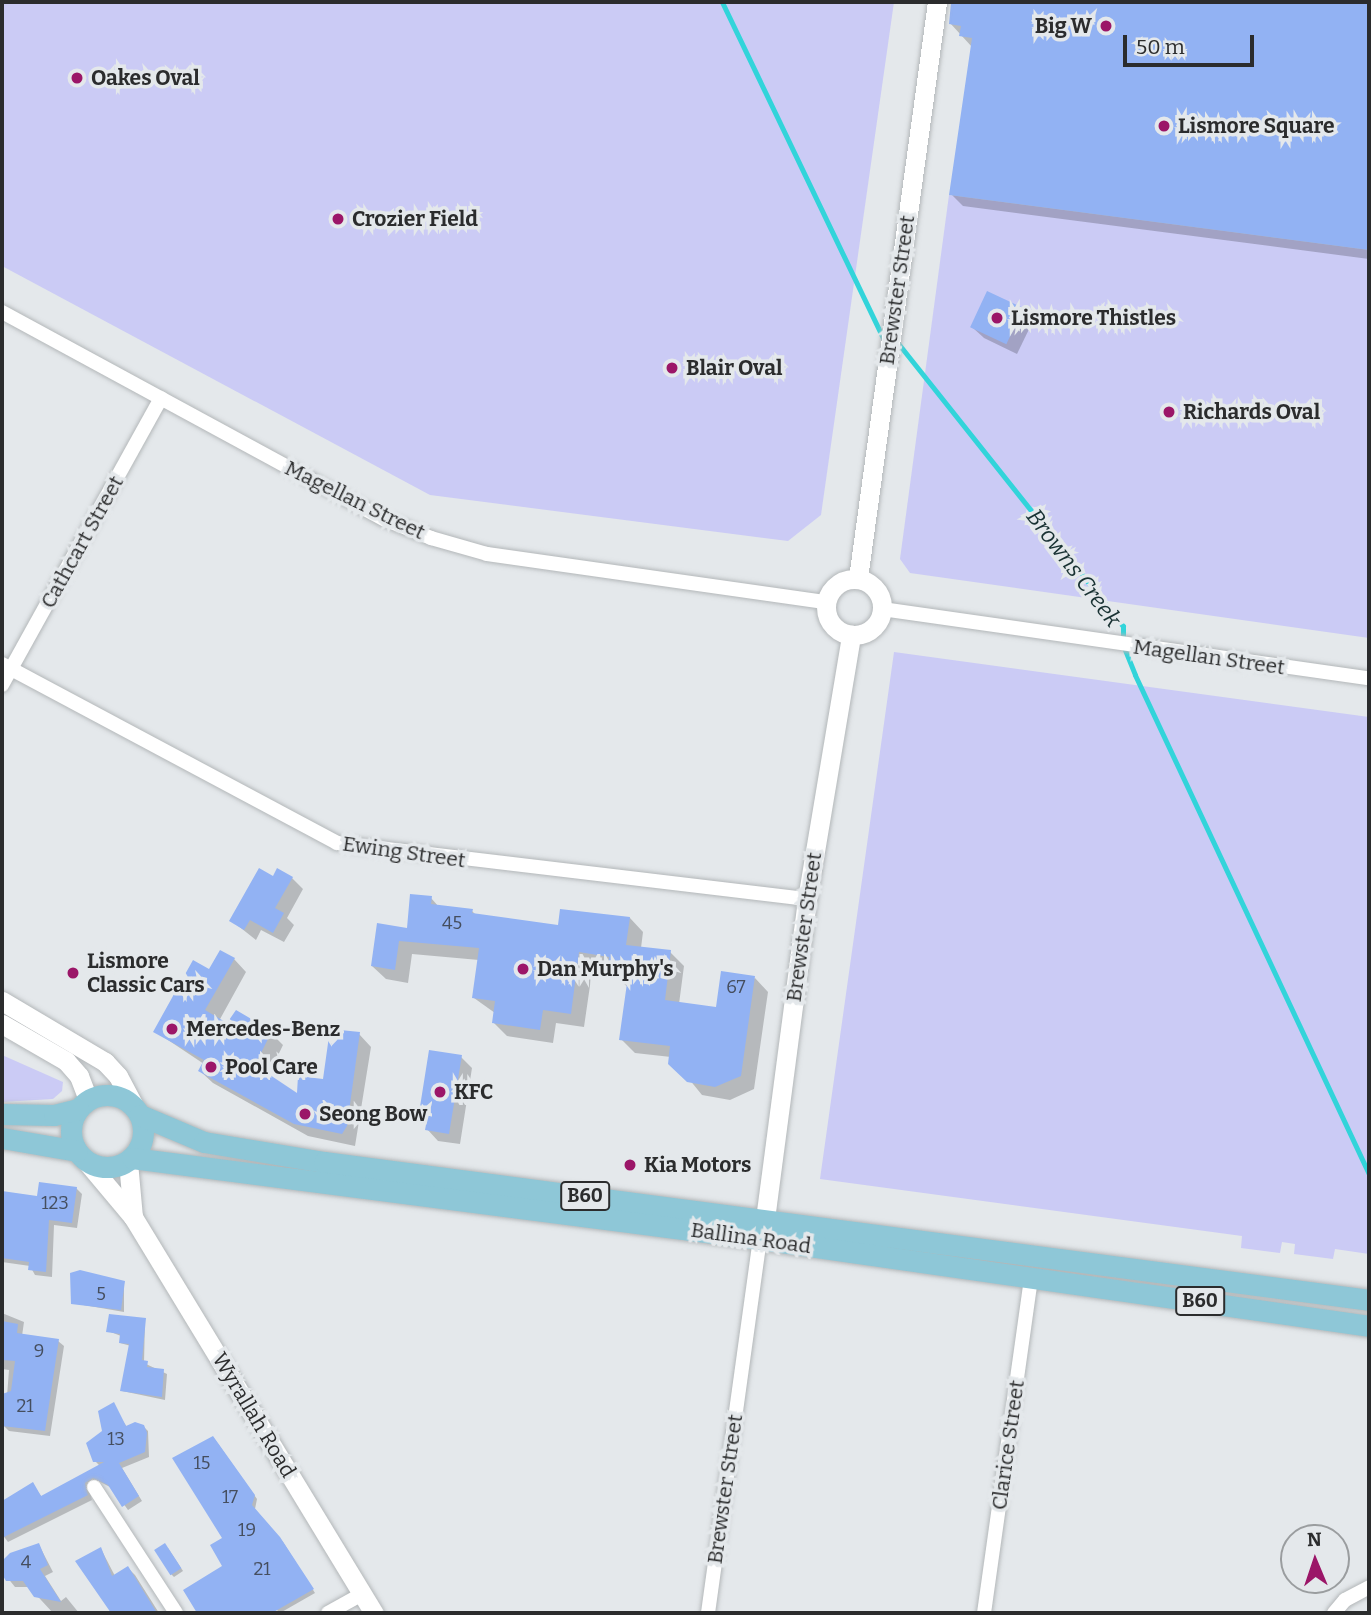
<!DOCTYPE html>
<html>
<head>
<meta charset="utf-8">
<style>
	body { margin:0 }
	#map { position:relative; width:1371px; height:1615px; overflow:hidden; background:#e4e8eb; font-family:Bitter,serif }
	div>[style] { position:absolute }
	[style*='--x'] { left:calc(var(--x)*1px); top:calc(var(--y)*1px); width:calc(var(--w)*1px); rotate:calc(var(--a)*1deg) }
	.green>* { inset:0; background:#cbcbf5 }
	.shadow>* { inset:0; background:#0003 }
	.stream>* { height:5px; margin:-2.5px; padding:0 2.5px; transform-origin:2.5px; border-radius:2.5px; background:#32d4da }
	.building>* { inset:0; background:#92b2f3; transform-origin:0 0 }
	.roads { filter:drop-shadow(0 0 2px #b3b7b9) drop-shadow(0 0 2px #b3b7b9) }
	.street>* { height:14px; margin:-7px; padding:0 7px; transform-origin:7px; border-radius:7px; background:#fff }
	.secondary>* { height:19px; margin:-9.5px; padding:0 9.5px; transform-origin:9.5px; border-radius:9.5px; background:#fff }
	.secondary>.ring { margin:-9.5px; padding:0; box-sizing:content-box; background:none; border:19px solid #fff; border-radius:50% }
	.primary>* { height:21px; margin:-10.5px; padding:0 10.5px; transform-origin:10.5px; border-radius:10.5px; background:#8ec7d7 }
	.primary>.ring { margin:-10.5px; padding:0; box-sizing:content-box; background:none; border:21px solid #8ec7d7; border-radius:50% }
	.dots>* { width:19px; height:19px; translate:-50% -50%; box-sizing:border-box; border:4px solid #e4e8eb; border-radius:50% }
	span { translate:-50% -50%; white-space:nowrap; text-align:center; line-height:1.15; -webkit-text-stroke:7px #e4e8eb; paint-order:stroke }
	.number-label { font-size:18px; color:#454e5e }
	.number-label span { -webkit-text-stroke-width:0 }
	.shield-label span { padding:2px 5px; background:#e4e8eb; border:2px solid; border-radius:5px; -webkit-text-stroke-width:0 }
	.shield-label { font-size:19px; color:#2b2c2d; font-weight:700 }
	.poi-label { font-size:21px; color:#2b2c2d; font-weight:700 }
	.right { translate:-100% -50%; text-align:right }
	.left { translate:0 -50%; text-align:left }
	.street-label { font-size:21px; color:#2b2c2d }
	.water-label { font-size:23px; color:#183132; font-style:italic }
	.frame { position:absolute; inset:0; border:4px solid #2b2c2d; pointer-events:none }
	.north { position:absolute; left:1280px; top:1524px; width:70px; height:70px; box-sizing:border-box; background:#e4e8eb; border:2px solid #9a9d9f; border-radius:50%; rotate:358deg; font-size:19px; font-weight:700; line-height:28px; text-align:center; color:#2b2c2d }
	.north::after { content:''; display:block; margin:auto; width:24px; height:32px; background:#9b1668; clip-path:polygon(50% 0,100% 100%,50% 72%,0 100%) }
	.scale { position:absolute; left:1123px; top:35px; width:131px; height:32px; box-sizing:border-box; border:4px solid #2b2c2d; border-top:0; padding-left:9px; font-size:21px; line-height:24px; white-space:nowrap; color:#2b2c2d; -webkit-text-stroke:5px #e4e8eb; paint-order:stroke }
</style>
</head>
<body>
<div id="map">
	<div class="green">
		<div style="clip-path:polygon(2px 2px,894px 2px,821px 515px,788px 541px,430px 495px,2px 266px)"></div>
		<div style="clip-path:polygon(949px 195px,1369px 250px,1369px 638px,910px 573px,900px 559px)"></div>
		<div style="clip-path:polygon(894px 652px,1369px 717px,1369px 1254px,1335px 1249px,1333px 1259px,1294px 1254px,1295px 1244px,1282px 1242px,1280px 1253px,1241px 1248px,1242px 1236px,820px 1179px)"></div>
		<div style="clip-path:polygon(2px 1055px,63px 1082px,62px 1091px,53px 1099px,2px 1102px)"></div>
	</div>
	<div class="shadow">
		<div style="clip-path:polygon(953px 2px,1369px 2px,1369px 259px,963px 206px,951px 194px,972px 47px,950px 23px)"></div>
		<div style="clip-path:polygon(1022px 310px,1033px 321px,1017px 354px,984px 338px,972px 327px)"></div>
		<div style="clip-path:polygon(273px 878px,292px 878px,303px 889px,287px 918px,294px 925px,284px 942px,261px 930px,256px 940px,232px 921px)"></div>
		<div style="clip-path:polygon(431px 898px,439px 907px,472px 911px,477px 916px,560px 927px,630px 918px,643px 932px,641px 948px,670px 952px,684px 966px,679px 1004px,718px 1009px,755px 978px,768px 992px,754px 1089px,730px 1100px,702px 1095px,671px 1057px,635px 1053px,621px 1039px,628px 987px,609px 973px,610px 968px,593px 965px,584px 1027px,556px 1023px,553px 1043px,507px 1036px,493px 1022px,495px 1013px,474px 998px,479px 960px,412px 954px,408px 983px,386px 979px,372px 966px,409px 930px)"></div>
		<div style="clip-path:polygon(234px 959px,246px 972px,219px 1021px,271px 1033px,283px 1045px,268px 1076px,298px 1096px,325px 1081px,359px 1034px,371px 1047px,355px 1146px,308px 1136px,213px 1083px,200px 1071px,204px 1064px,156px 1032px,210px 972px)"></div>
		<div style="clip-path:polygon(461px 1057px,472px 1068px,460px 1144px,438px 1141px,427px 1129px,429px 1120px,421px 1112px)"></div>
		<div style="clip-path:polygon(76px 1188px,82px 1194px,77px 1228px,54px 1225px,52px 1277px,35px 1275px,30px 1266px,2px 1262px,2px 1193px,39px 1197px)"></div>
		<div style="clip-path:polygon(124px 1282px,124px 1312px,72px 1303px)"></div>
		<div style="clip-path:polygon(2px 1313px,24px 1322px,22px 1336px,58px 1341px,64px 1346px,50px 1436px,9px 1431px,3px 1425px,2px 1396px,7px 1396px,9px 1370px,2px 1369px)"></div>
		<div style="clip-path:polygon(145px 1320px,144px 1363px,167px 1374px,165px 1400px,122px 1391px,131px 1346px,120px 1343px,121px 1336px,108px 1331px)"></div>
		<div style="clip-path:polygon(116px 1411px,127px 1427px,143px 1426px,148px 1431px,149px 1457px,122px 1468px,142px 1501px,128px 1510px,112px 1488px,98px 1481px,89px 1488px,92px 1500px,8px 1542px,2px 1534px,2px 1521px,8px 1517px,2px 1503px,32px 1484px,42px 1497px,100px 1466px,95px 1461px)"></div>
		<div style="clip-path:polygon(216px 1441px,257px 1499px,255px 1509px,283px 1542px,315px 1593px,280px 1613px,273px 1606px,262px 1613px,203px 1613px,185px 1590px,225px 1567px)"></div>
		<div style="clip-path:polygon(39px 1545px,53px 1572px,45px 1576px,61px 1601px,66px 1597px,79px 1613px,53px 1613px,29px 1587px,15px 1587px,2px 1571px,2px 1562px,10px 1554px)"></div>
		<div style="clip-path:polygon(168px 1548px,183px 1571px,174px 1577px,171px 1574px)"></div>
		<div style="clip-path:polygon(101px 1549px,115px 1576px,128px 1568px,135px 1575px,159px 1613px,113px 1613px,77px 1562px)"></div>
	</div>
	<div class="stream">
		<div style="--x:722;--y:2;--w:375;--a:64.4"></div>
		<div style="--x:897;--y:342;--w:363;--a:51.5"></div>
		<div style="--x:1123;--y:626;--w:19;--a:90"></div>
		<div style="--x:1123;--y:645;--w:32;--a:68"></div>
		<div style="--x:1135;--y:675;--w:551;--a:64.88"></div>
	</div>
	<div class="building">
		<div style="clip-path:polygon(951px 2px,1369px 2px,1369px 250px,949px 195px,972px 38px,959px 36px,961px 26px,949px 24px)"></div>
		<div style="left:987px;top:291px;width:40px;height:40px;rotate:25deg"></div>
		<div style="clip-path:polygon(259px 868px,273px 876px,277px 868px,293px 877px,275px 908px,284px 913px,273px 933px,250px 920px,244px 930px,229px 921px)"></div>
		<div style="clip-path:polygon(410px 894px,432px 896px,431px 904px,473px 909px,472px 913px,558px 925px,560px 909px,630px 917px,626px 945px,671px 950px,665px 1000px,716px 1007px,721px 971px,755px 976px,741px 1076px,715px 1087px,687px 1082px,668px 1064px,670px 1046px,619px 1040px,628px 976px,607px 973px,609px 957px,579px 952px,571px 1014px,543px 1010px,540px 1030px,492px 1023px,495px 1001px,472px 998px,479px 948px,399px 941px,395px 970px,371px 966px,377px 923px,407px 928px)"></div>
		<div style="clip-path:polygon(220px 950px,235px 958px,205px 1010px,227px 1023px,236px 1010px,272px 1031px,255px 1065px,297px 1093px,298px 1076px,323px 1079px,330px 1029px,360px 1032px,347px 1126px,342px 1134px,294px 1124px,198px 1071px,204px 1060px,153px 1032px,193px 960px,209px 969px)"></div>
		<div style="clip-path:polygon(429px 1050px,462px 1055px,449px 1134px,425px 1130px,428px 1114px,419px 1113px)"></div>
		<div style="clip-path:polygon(39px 1182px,77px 1187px,72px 1223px,49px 1220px,46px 1272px,28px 1270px,29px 1262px,2px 1258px,2px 1191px,37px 1196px)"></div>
		<div style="clip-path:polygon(80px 1270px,125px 1281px,121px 1310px,71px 1304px,70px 1273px)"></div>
		<div style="clip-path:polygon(109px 1314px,146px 1318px,142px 1360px,148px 1361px,147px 1367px,164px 1369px,162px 1397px,120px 1391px,129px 1344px,119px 1343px,120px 1334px,106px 1332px)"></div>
		<div style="clip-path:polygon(2px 1321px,18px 1324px,17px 1333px,59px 1339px,45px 1431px,2px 1426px,2px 1394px,11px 1391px,15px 1361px,2px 1360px)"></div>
		<div style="clip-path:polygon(114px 1402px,126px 1426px,135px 1422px,144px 1425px,147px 1433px,145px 1452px,119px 1463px,139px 1496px,122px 1507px,108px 1485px,93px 1478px,85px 1483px,88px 1495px,2px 1538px,2px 1501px,33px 1482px,41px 1496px,104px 1462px,93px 1462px,86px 1443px,102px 1431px,98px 1411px)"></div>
		<div style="clip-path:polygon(213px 1436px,255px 1495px,252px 1505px,280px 1537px,314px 1589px,272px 1613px,197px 1613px,183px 1590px,222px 1566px,210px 1545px,222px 1538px,172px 1458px)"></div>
		<div style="clip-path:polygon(39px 1543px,48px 1565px,40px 1569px,61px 1602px,34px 1597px,23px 1581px,6px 1581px,2px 1574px,2px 1561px,10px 1553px)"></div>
		<div style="left:165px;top:1543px;width:30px;height:13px;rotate:57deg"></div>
		<div style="clip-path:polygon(101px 1547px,112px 1576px,128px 1566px,157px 1613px,111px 1613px,75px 1561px)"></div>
	</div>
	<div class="roads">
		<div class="street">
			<div style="--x:2;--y:312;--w:434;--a:28.5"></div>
			<div style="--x:384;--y:519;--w:51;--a:22"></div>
			<div style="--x:431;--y:538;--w:58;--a:15.9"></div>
			<div style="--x:487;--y:554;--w:341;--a:8.1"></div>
			<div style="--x:882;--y:609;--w:492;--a:8.1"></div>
			<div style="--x:2;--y:664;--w:380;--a:28.1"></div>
			<div style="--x:337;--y:843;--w:473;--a:6.8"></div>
			<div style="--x:2;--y:685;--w:328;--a:-61"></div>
			<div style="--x:94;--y:1487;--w:150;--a:56.9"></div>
			<div style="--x:328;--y:1613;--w:39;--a:-29"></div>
			<div style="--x:708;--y:1613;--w:378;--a:-82.1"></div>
			<div style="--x:984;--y:1613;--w:339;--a:-82"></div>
			<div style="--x:1334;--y:1613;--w:17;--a:-50"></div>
			<div style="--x:1345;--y:1600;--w:27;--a:-28"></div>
		</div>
		<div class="secondary">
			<div style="--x:858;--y:578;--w:581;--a:-82.19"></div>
			<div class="ring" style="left:826px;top:579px;width:37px;height:37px"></div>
			<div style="--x:2;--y:1001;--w:120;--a:30.6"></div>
			<div style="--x:105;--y:1062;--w:19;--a:47"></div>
			<div style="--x:118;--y:1076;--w:34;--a:62"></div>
			<div style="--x:2;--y:1024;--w:74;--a:30"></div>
			<div style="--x:66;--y:1061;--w:20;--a:49"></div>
			<div style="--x:79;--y:1076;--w:26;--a:69"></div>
			<div style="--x:86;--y:1161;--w:73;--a:50"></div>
			<div style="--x:133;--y:1217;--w:464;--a:58.7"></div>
			<div style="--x:128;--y:1162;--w:55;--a:84.8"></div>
			<div style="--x:765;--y:1219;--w:323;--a:-82.5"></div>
			<div style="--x:807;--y:899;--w:268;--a:-80.5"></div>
		</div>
		<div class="primary">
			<div class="ring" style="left:71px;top:1095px;width:51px;height:51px"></div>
			<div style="--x:2;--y:1114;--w:52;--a:1.1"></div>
			<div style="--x:54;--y:1115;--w:25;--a:-14"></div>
			<div style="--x:140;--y:1115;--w:69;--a:22.9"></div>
			<div style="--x:204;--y:1142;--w:122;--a:9.5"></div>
			<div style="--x:324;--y:1162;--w:1054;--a:7.52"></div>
			<div style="--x:2;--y:1138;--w:76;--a:9.8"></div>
			<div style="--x:132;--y:1158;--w:633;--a:7.35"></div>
			<div style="--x:760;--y:1239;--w:615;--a:8.13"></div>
		</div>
	</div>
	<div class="dots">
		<div style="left:1106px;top:26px;background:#9b1668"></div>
		<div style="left:77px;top:78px;background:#9b1668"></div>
		<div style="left:1164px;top:126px;background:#9b1668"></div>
		<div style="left:338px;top:219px;background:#9b1668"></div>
		<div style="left:997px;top:318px;background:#9b1668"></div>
		<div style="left:672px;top:368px;background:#9b1668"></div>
		<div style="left:1169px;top:412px;background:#9b1668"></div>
		<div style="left:523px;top:969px;background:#9b1668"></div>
		<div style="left:73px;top:973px;background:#9b1668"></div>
		<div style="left:172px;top:1029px;background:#9b1668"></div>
		<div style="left:211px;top:1067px;background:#9b1668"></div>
		<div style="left:440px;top:1092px;background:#9b1668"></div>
		<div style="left:305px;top:1114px;background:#9b1668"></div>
		<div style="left:630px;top:1165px;background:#9b1668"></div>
	</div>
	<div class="number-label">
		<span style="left:452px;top:923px">45</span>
		<span style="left:736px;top:987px">67</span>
		<span style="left:55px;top:1203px">123</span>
		<span style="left:101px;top:1294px">5</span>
		<span style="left:39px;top:1351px">9</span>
		<span style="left:25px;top:1406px">21</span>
		<span style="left:116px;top:1439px">13</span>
		<span style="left:202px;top:1463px">15</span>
		<span style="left:230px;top:1497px">17</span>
		<span style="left:247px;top:1530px">19</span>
		<span style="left:26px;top:1562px">4</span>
		<span style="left:262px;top:1569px">21</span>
	</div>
	<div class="shield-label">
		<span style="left:585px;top:1196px">B60</span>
		<span style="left:1200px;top:1301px">B60</span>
	</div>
	<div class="poi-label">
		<span class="right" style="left:1092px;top:26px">Big W</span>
		<span class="left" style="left:91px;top:78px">Oakes Oval</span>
		<span class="left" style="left:1178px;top:126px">Lismore Square</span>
		<span class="left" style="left:352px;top:219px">Crozier Field</span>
		<span class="left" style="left:1011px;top:318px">Lismore Thistles</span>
		<span class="left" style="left:686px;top:368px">Blair Oval</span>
		<span class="left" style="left:1183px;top:412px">Richards Oval</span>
		<span class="left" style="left:87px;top:973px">Lismore<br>Classic Cars</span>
		<span class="left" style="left:537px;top:969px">Dan Murphy's</span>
		<span class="left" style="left:186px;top:1029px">Mercedes-Benz</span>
		<span class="left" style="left:225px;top:1067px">Pool Care</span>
		<span class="left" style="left:454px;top:1092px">KFC</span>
		<span class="left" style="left:319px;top:1114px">Seong Bow</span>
		<span class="left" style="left:644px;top:1165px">Kia Motors</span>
	</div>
	<div class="street-label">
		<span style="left:897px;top:290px;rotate:-82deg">Brewster Street</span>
		<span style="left:355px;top:500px;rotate:26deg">Magellan Street</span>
		<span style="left:82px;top:542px;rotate:-61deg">Cathcart Street</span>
		<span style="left:1209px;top:657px;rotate:8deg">Magellan Street</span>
		<span style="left:404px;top:852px;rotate:8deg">Ewing Street</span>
		<span style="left:804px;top:927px;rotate:-82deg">Brewster Street</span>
		<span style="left:751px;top:1238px;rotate:8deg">Ballina Road</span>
		<span style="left:254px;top:1415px;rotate:59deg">Wyrallah Road</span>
		<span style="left:1008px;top:1445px;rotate:-82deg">Clarice Street</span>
		<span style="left:725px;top:1489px;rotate:-82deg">Brewster Street</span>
	</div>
	<div class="water-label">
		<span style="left:1074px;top:568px;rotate:53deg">Browns Creek</span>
	</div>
	<div class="frame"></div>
	<div class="north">N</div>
	<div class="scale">50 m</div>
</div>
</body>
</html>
